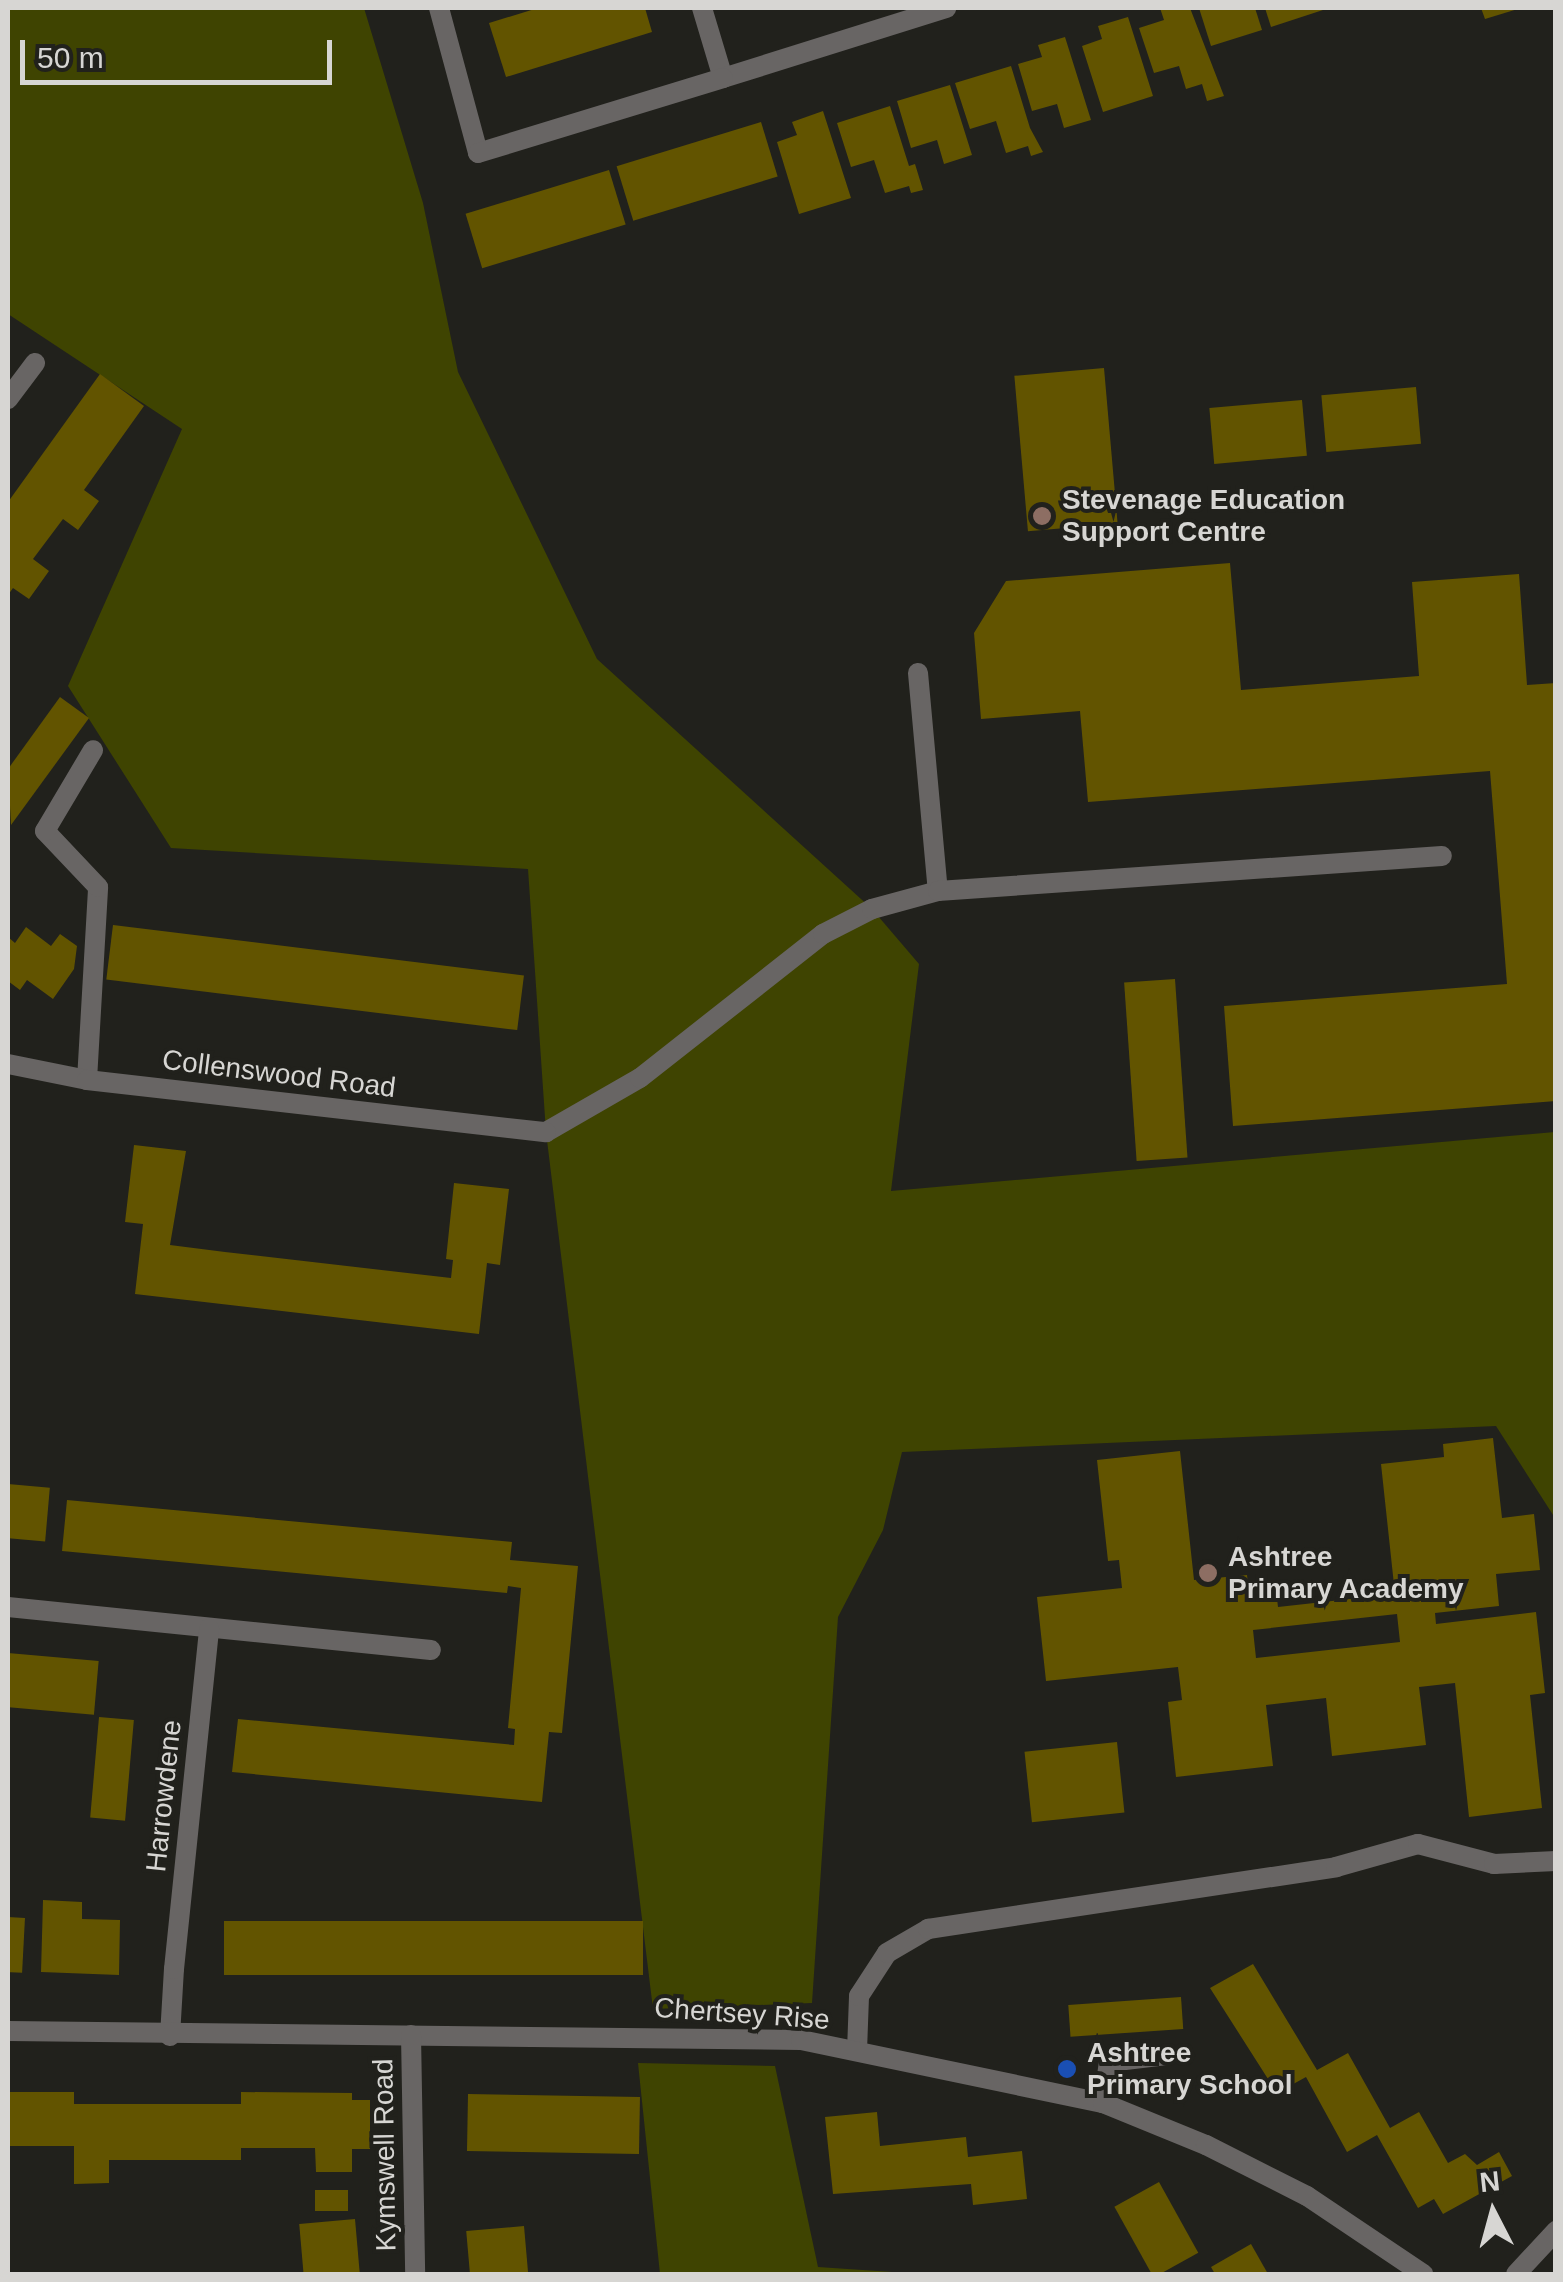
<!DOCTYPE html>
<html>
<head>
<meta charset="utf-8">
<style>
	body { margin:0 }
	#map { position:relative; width:1563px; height:2282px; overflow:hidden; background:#21211c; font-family:Helvetica,sans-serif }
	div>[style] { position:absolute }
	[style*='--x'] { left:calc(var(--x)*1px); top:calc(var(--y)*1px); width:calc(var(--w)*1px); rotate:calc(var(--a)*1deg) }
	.green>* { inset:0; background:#3f4401 }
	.building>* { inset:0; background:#625400; transform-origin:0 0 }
	.lane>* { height:20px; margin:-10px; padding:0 10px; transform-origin:10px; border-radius:10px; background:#686564 }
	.street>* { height:20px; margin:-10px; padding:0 10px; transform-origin:10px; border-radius:10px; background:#686564 }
	.dots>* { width:28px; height:28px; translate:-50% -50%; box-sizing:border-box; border:5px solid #21211c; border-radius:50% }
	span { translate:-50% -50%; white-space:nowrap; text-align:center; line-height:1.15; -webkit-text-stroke:8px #21211c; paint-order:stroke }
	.poi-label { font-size:28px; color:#d7d6d3; font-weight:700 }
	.left { translate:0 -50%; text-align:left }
	.street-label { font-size:28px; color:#d7d6d3 }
	.frame { position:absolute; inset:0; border:10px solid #d7d6d3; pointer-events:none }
	.north { position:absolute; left:1443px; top:2162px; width:100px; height:100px; -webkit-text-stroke:8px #21211c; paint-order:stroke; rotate:354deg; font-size:28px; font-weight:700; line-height:40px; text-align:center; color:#d7d6d3 }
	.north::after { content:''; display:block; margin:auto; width:35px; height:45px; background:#d7d6d3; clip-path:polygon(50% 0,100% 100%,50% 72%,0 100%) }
	.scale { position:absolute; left:20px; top:40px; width:312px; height:45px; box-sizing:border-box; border:5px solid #d7d6d3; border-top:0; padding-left:12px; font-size:30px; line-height:35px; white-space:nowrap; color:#d7d6d3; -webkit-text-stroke:8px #21211c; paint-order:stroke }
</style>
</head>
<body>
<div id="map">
	<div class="green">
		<div style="clip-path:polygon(8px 8px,364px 8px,423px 203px,458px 372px,597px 659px,872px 909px,919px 964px,891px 1191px,1555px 1132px,1555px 1518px,1496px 1426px,902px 1452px,883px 1530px,838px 1617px,812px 2003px,653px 2009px,546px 1132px,528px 869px,171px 848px,68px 686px,182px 429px,8px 314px)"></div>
		<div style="clip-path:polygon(638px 2063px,775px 2066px,818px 2267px,922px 2274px,660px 2274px)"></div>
	</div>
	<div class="building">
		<div style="clip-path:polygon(538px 8px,645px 8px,652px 32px,506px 77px,489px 23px)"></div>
		<div style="clip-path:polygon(1160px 8px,1190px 8px,1224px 96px,1207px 101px,1202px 84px,1186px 89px,1179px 66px,1154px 73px,1139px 28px,1164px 20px)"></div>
		<div style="clip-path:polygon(1199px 8px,1255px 8px,1262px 30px,1211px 46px)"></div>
		<div style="clip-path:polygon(1265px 8px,1323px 8px,1323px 10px,1271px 27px)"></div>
		<div style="clip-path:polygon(1481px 8px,1521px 8px,1485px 19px)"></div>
		<div style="clip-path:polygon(1128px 17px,1153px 96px,1103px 112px,1082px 46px,1102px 39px,1098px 26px)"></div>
		<div style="clip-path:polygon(1065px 37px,1091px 120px,1064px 128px,1057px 104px,1032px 111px,1018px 64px,1042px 57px,1038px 45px)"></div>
		<div style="clip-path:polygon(1011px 66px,1030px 128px,1043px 152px,1031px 156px,1028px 146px,1006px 153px,996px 121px,970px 129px,955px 83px)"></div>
		<div style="clip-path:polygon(950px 85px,972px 155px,944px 164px,937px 140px,911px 148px,897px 101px)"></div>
		<div style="clip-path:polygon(890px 106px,909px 166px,915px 164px,923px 190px,911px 193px,909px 186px,885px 193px,874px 160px,851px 167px,837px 123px)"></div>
		<div style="clip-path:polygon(823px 111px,851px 198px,799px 214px,777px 142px,797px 135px,792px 122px)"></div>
		<div style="left:761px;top:122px;width:57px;height:151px;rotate:73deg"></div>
		<div style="left:609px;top:170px;width:57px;height:150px;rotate:73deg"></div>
		<div style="left:1104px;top:368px;width:156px;height:90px;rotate:85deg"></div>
		<div style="clip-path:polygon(100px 374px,144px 406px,84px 490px,99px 501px,78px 530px,63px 519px,33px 559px,49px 571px,29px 599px,13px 588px,8px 595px,8px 502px)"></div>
		<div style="left:1416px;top:387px;width:57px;height:95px;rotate:85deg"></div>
		<div style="left:1302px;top:400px;width:56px;height:93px;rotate:85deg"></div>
		<div style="clip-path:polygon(1230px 563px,1241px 690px,1419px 676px,1412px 582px,1519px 574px,1527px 685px,1556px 683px,1556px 1101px,1233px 1126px,1224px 1006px,1507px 984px,1490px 771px,1088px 802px,1080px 711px,981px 719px,974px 633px,1006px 581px)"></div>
		<div style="clip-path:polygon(60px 697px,89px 718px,11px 825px,8px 769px)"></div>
		<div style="left:113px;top:925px;width:414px;height:55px;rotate:7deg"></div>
		<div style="clip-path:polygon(26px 927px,51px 946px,60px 934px,77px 946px,74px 969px,53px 999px,27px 980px,20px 990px,8px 981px,8px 937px,15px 943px)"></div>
		<div style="left:1175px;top:979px;width:179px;height:51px;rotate:86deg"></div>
		<div style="clip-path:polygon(134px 1145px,186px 1151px,170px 1245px,225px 1252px,451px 1278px,453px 1260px,446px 1259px,454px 1183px,509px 1189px,500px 1265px,487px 1263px,479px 1334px,135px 1294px,143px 1224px,125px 1222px)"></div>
		<div style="clip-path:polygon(evenodd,1493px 1438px,1502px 1518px,1534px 1514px,1540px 1570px,1496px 1574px,1499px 1606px,1435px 1613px,1436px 1624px,1536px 1612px,1545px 1693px,1530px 1695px,1542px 1808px,1469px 1817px,1455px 1683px,1419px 1687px,1426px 1745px,1332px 1756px,1326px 1698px,1266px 1705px,1273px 1766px,1176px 1777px,1168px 1702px,1182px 1700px,1178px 1667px,1046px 1681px,1037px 1597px,1122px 1588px,1119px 1560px,1108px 1561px,1097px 1460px,1180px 1451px,1194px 1580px,1247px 1575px,1248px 1584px,1275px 1581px,1278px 1607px,1395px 1594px,1381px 1464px,1444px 1457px,1443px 1444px,1493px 1438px,1397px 1614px,1400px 1642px,1256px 1658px,1253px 1630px,1397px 1614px)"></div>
		<div style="left:8px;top:1484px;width:42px;height:54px;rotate:5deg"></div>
		<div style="clip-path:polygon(67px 1500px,512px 1542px,510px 1560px,578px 1566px,562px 1733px,549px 1732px,542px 1802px,232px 1772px,238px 1719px,514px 1745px,515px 1729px,508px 1728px,521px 1588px,508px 1586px,507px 1593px,62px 1551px)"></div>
		<div style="left:8px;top:1653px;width:91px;height:54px;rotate:5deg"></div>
		<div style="left:99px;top:1717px;width:35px;height:101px;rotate:5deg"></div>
		<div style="left:1117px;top:1742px;width:71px;height:93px;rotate:84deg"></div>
		<div style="clip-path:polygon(43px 1900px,82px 1902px,82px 1919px,120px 1920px,119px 1975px,41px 1972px)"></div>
		<div style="left:8px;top:1917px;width:17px;height:55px;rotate:3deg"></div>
		<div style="left:224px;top:1921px;width:419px;height:54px"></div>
		<div style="clip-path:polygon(1253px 1964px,1317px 2070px,1348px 2053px,1390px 2128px,1419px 2112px,1448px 2163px,1465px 2154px,1477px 2165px,1499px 2152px,1512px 2176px,1443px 2214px,1434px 2199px,1418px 2208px,1377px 2135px,1347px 2152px,1306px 2077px,1277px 2093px,1210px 1988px)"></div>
		<div style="left:1181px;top:1997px;width:32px;height:113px;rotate:86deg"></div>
		<div style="clip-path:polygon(8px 2092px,74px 2092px,74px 2104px,241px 2104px,241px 2092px,352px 2093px,352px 2100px,370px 2100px,370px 2149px,352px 2149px,352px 2172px,316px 2172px,315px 2148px,241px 2148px,241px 2160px,109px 2160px,109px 2183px,74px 2184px,74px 2146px,8px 2146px)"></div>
		<div style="left:468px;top:2094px;width:172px;height:57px;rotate:1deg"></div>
		<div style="clip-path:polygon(877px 2112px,880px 2146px,966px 2137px,968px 2157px,1022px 2151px,1027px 2199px,973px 2205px,971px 2184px,833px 2194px,825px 2117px)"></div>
		<div style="left:1159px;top:2182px;width:81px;height:51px;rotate:61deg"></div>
		<div style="left:348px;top:2190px;width:21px;height:33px;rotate:90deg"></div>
		<div style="left:355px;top:2219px;width:55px;height:56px;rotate:85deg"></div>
		<div style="left:524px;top:2226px;width:48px;height:58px;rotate:85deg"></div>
		<div style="clip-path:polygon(1251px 2244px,1268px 2274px,1215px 2274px,1211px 2267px)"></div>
	</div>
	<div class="lane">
		<div style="--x:439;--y:8;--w:150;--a:74.9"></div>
		<div style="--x:918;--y:673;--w:219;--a:84.8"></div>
		<div style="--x:87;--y:1080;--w:193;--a:-86.7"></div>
		<div style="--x:98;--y:887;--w:77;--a:-133.4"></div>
		<div style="--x:45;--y:831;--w:94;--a:-59.3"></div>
		<div style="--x:546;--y:1132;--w:108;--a:-29.9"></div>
		<div style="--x:640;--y:1078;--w:233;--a:-38.2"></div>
		<div style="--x:823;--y:934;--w:55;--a:-27"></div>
		<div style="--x:872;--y:909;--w:68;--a:-15.3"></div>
		<div style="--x:938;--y:891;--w:505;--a:-3.97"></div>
		<div style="--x:170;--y:2036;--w:67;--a:-86.6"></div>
		<div style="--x:857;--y:2051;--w:55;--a:-87.9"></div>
		<div style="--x:859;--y:1996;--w:51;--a:-56.9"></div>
		<div style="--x:887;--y:1953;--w:48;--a:-30.3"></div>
		<div style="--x:928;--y:1929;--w:413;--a:-8.6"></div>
		<div style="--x:1336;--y:1867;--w:85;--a:-15.7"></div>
		<div style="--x:1418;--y:1844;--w:79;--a:14.7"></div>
		<div style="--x:1494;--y:1864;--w:62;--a:-2.8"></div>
		<div style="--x:1103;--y:2103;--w:41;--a:-81.7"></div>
		<div style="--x:1109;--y:2062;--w:58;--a:-6.9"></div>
	</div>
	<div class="street">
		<div style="--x:702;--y:8;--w:73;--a:73.3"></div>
		<div style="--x:723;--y:78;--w:234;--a:-17.4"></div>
		<div style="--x:478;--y:153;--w:256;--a:-17"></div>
		<div style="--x:8;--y:399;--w:45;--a:-53.1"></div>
		<div style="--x:8;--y:1064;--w:81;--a:11.4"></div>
		<div style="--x:87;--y:1080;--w:462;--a:6.5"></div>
		<div style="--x:8;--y:1607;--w:425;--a:5.8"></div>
		<div style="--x:174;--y:1969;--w:342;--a:-84.1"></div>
		<div style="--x:8;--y:2031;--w:793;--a:0.65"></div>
		<div style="--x:801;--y:2040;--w:309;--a:11.8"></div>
		<div style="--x:1103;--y:2103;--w:111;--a:22.2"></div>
		<div style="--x:1206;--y:2145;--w:113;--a:26.8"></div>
		<div style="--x:1307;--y:2196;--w:140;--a:33.9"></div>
		<div style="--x:411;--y:2035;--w:239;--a:89"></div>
		<div style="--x:1516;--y:2274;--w:59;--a:-47.1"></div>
	</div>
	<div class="dots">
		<div style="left:1042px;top:516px;background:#8d6e63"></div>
		<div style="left:1208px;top:1573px;background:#8d6e63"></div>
		<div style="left:1067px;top:2069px;background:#1a4fb4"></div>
	</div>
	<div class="poi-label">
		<span class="left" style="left:1062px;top:516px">Stevenage Education<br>Support Centre</span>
		<span class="left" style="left:1228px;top:1573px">Ashtree<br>Primary Academy</span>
		<span class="left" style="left:1087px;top:2069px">Ashtree<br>Primary School</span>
	</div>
	<div class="street-label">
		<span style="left:279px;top:1074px;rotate:7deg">Collenswood Road</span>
		<span style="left:164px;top:1796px;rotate:-84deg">Harrowdene</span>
		<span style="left:742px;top:2014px;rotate:4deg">Chertsey Rise</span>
		<span style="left:385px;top:2155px;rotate:-91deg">Kymswell Road</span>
	</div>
	<div class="frame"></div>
	<div class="north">N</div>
	<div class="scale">50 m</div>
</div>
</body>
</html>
